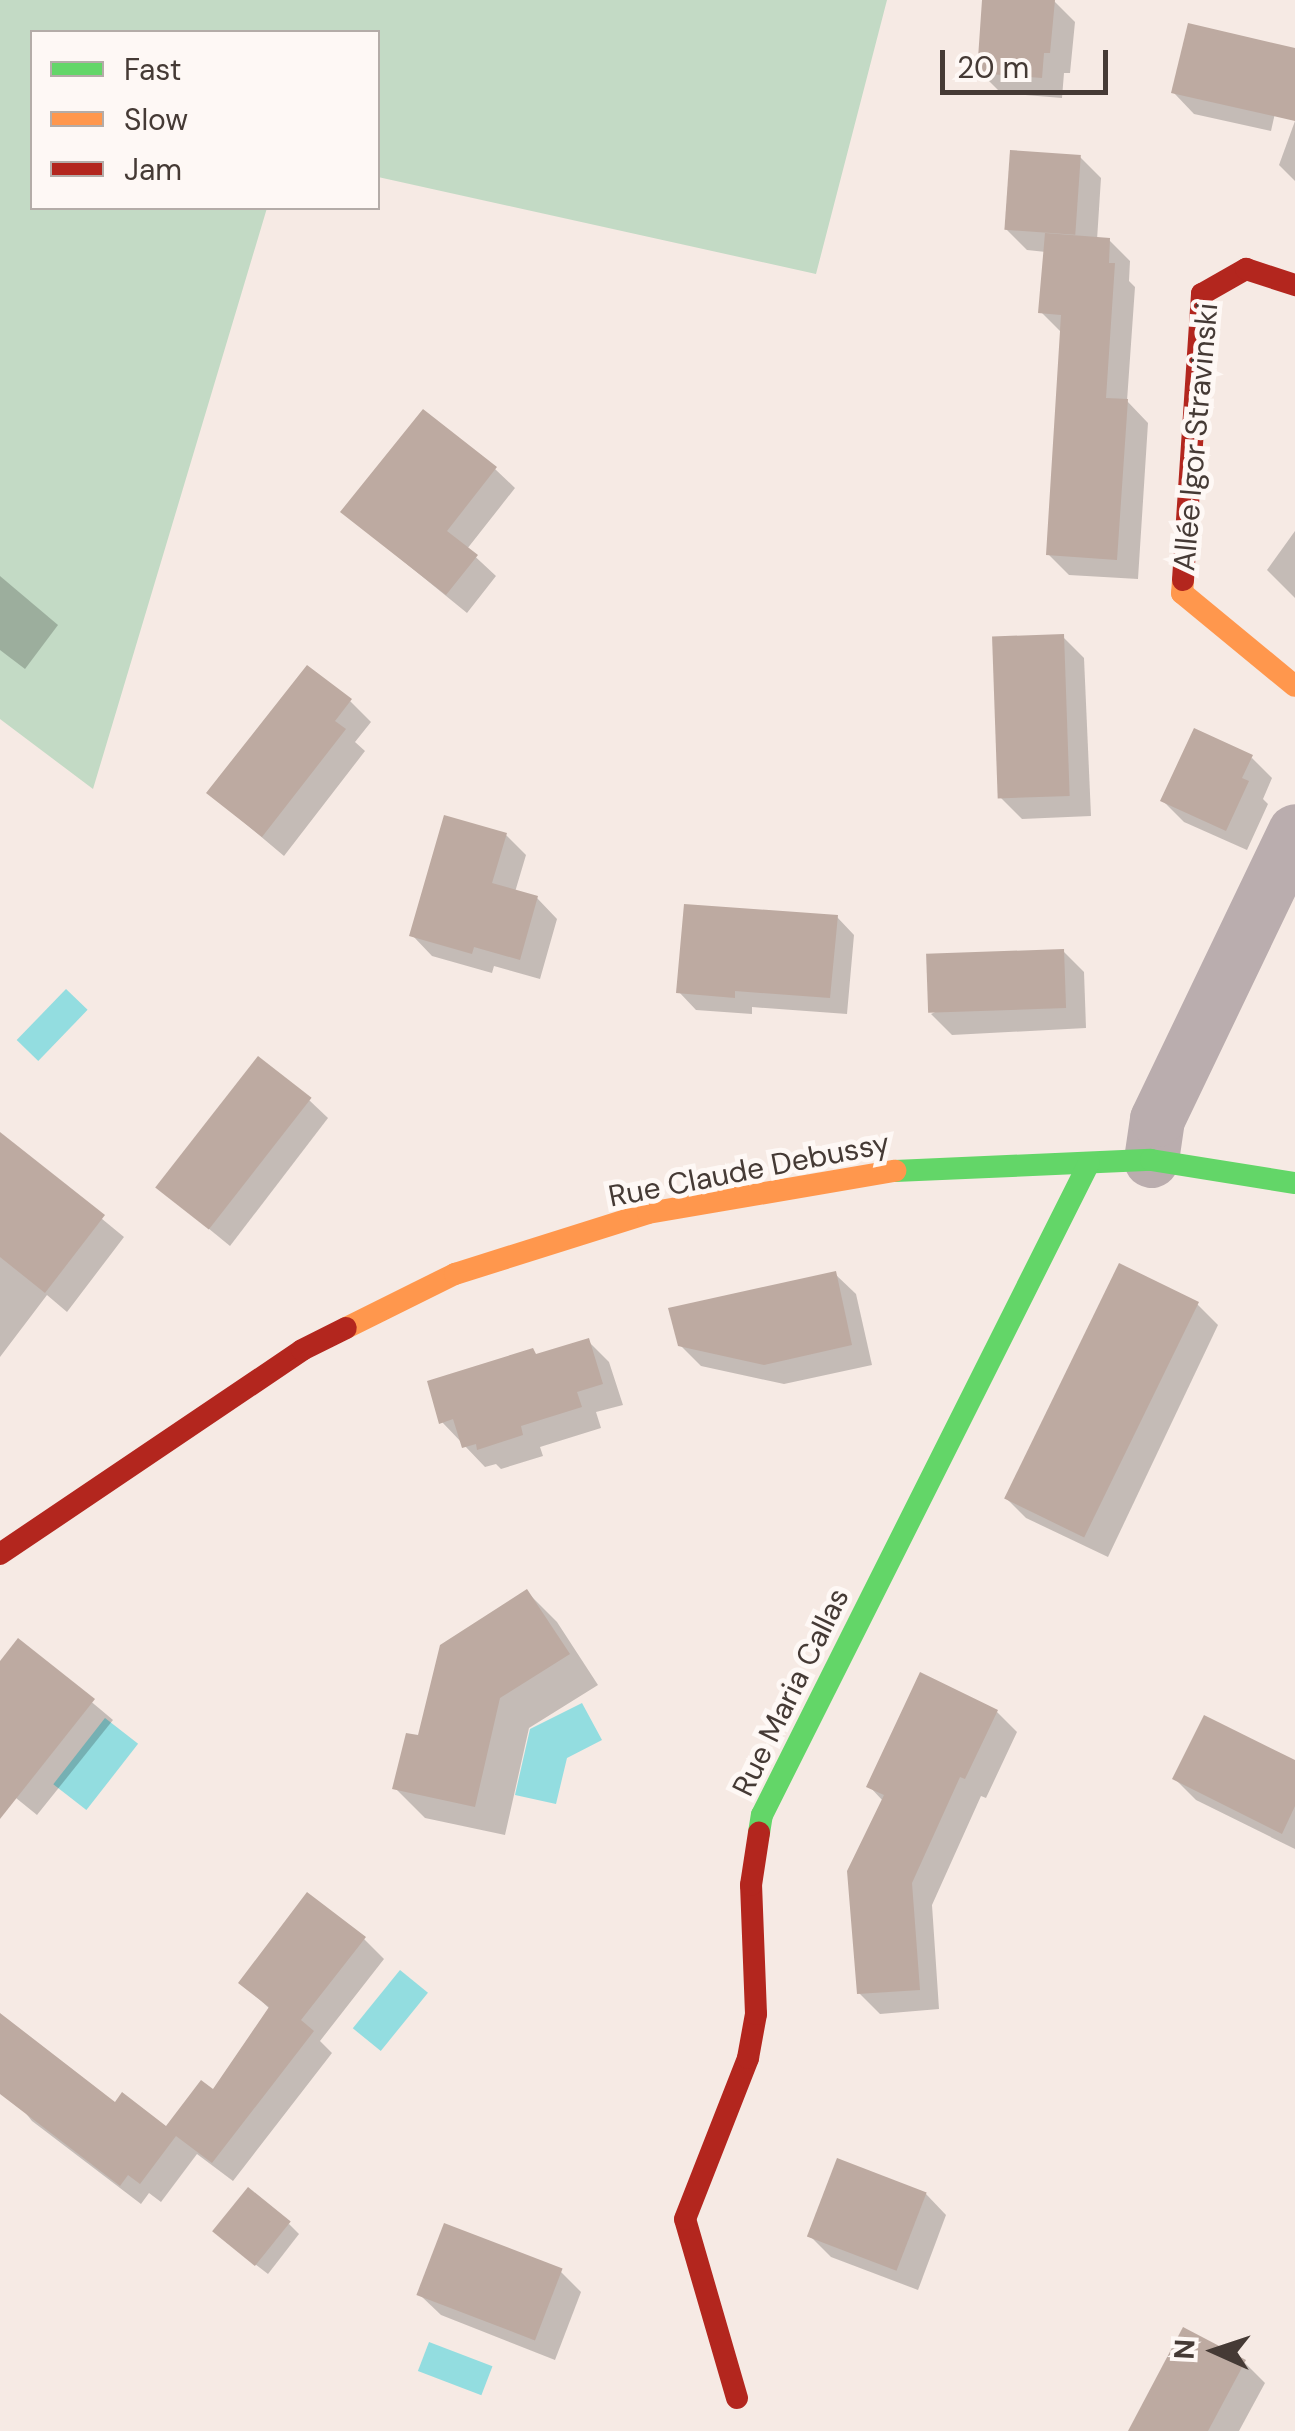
<!DOCTYPE html>
<html>
<head>
<meta charset="utf-8">
<style>
	body { margin:0 }
	#map { position:relative; width:1295px; height:2431px; overflow:hidden; background:#f6eae4; font-family:"DM Sans",sans-serif }
	div>[style] { position:absolute }
	[style*='--x'] { left:calc(var(--x)*1px); top:calc(var(--y)*1px); width:calc(var(--w)*1px); rotate:calc(var(--a)*1deg) }
	.green>* { inset:0; background:#c3dac5 }
	.water>* { inset:0; background:#93dde0; transform-origin:0 0 }
	.shadow>* { inset:0; background:#0003 }
	.building>* { inset:0; background:#bdaaa1; transform-origin:0 0 }
	.street>* { height:55px; margin:-27.5px; padding:0 27.5px; transform-origin:27.5px; border-radius:27.5px; background:#baadae }
	.fast>* { height:22px; margin:-11px; padding:0 11px; transform-origin:11px; border-radius:11px; background:#63d668 }
	.slow>* { height:22px; margin:-11px; padding:0 11px; transform-origin:11px; border-radius:11px; background:#ff974d }
	.jam>* { height:22px; margin:-11px; padding:0 11px; transform-origin:11px; border-radius:11px; background:#b3261e }
	span { translate:-50% -50%; white-space:nowrap; text-align:center; line-height:1.15; -webkit-text-stroke:10px #fef8f5; paint-order:stroke }
	.street-label { font-size:30px; color:#453a35 }
	.legend { position:absolute; left:30px; top:30px; width:350px; height:180px; box-sizing:border-box; background:#fef8f5; border:2px solid #b4aca8; margin:0; padding:12px 18px; list-style:none; font-size:30px; color:#453a35 }
	.legend li { display:flex; align-items:center; gap:20px; height:50px }
	.legend b { width:50px; border:2px solid #b4aca8 }
	.north { position:absolute; left:1165px; top:2301px; width:100px; height:100px; -webkit-text-stroke:8px #fef8f5; paint-order:stroke; rotate:273deg; font-size:28px; font-weight:700; line-height:40px; text-align:center; color:#453a35 }
	.north::after { content:''; display:block; margin:auto; width:35px; height:45px; background:#453a35; clip-path:polygon(50% 0,100% 100%,50% 72%,0 100%) }
	.scale { position:absolute; left:940px; top:50px; width:168px; height:45px; box-sizing:border-box; border:5px solid #453a35; border-top:0; padding-left:12px; font-size:30px; line-height:35px; white-space:nowrap; color:#453a35; -webkit-text-stroke:8px #fef8f5; paint-order:stroke }
</style>
</head>
<body>
<div id="map">
	<div class="green">
		<div style="clip-path:polygon(0 0,887px 0,816px 274px,378px 177px,378px 32px,32px 32px,32px 208px,267px 208px,93px 789px,0 719px)"></div>
	</div>
	<div class="water">
		<div style="left:66px;top:989px;width:30px;height:71px;rotate:44deg"></div>
		<div style="clip-path:polygon(582px 1703px,602px 1740px,567px 1758px,556px 1804px,515px 1795px,530px 1729px)"></div>
		<div style="left:105px;top:1718px;width:42px;height:84px;rotate:38deg"></div>
		<div style="left:400px;top:1970px;width:36px;height:75px;rotate:39deg"></div>
		<div style="left:429px;top:2342px;width:68px;height:31px;rotate:21deg"></div>
	</div>
	<div class="shadow">
		<div style="clip-path:polygon(984px 0,1054px 1px,1075px 22px,1070px 73px,1064px 73px,1062px 98px,1001px 93px,980px 72px)"></div>
		<div style="clip-path:polygon(1286px 64px,1271px 131px,1194px 114px,1174px 93px)"></div>
		<div style="clip-path:polygon(1295px 121px,1295px 181px,1279px 165px)"></div>
		<div style="clip-path:polygon(1080px 157px,1101px 178px,1097px 240px,1109px 240px,1130px 261px,1129px 281px,1135px 287px,1127px 401px,1148px 423px,1138px 579px,1069px 575px,1048px 554px,1062px 333px,1041px 312px,1046px 252px,1027px 250px,1006px 229px)"></div>
		<div style="clip-path:polygon(495px 469px,515px 488px,467px 549px,496px 576px,467px 613px,343px 512px)"></div>
		<div style="clip-path:polygon(1295px 531px,1295px 598px,1267px 570px)"></div>
		<div style="clip-path:polygon(0 576px,58px 625px,25px 669px,0 650px)"></div>
		<div style="clip-path:polygon(1063px 637px,1084px 658px,1091px 816px,1022px 819px,1001px 798px)"></div>
		<div style="clip-path:polygon(350px 701px,371px 722px,355px 742px,365px 751px,284px 856px,209px 793px)"></div>
		<div style="clip-path:polygon(1252px 758px,1272px 778px,1263px 799px,1268px 804px,1247px 850px,1184px 822px,1163px 801px)"></div>
		<div style="clip-path:polygon(506px 835px,526px 855px,515px 892px,537px 898px,557px 919px,540px 979px,494px 966px,492px 973px,432px 956px,412px 935px)"></div>
		<div style="clip-path:polygon(837px 917px,854px 935px,847px 1014px,752px 1007px,752px 1014px,696px 1010px,679px 992px)"></div>
		<div style="clip-path:polygon(1063px 951px,1084px 972px,1086px 1028px,952px 1035px,931px 1014px)"></div>
		<div style="clip-path:polygon(309px 1100px,328px 1118px,230px 1246px,159px 1188px)"></div>
		<div style="clip-path:polygon(0 1135px,124px 1237px,67px 1312px,47px 1295px,0 1357px)"></div>
		<div style="clip-path:polygon(835px 1274px,856px 1294px,872px 1365px,784px 1384px,701px 1366px,680px 1345px)"></div>
		<div style="clip-path:polygon(1197px 1304px,1218px 1325px,1108px 1557px,1026px 1518px,1005px 1497px)"></div>
		<div style="clip-path:polygon(588px 1341px,609px 1362px,623px 1405px,596px 1412px,601px 1428px,540px 1447px,543px 1456px,501px 1469px,496px 1464px,485px 1467px,442px 1422px,538px 1356px)"></div>
		<div style="clip-path:polygon(527px 1592px,557px 1622px,598px 1685px,529px 1728px,505px 1835px,425px 1818px,395px 1788px,420px 1738px)"></div>
		<div style="clip-path:polygon(19px 1641px,113px 1720px,37px 1815px,0 1785px,0 1665px)"></div>
		<div style="clip-path:polygon(997px 1712px,1017px 1732px,986px 1798px,981px 1796px,932px 1905px,939px 2009px,880px 2014px,859px 1993px,884px 1802px,869px 1786px)"></div>
		<div style="clip-path:polygon(1295px 1763px,1295px 1849px,1196px 1800px,1175px 1779px)"></div>
		<div style="clip-path:polygon(364px 1939px,384px 1959px,320px 2041px,332px 2053px,233px 2181px,197px 2154px,161px 2202px,149px 2193px,141px 2204px,32px 2121px,0 2081px,0 2016px,115px 2106px,166px 2129px,214px 2093px,271px 2010px,241px 1982px)"></div>
		<div style="clip-path:polygon(926px 2194px,946px 2215px,918px 2290px,831px 2257px,810px 2236px)"></div>
		<div style="clip-path:polygon(289px 2224px,299px 2234px,268px 2274px,226px 2242px)"></div>
		<div style="clip-path:polygon(560px 2271px,581px 2292px,555px 2360px,441px 2315px,420px 2295px)"></div>
		<div style="clip-path:polygon(1244px 2362px,1265px 2383px,1239px 2431px,1131px 2431px)"></div>
	</div>
	<div class="building">
		<div style="clip-path:polygon(982px 0,1055px 0,1050px 53px,1044px 53px,1042px 78px,977px 73px)"></div>
		<div style="clip-path:polygon(1188px 23px,1295px 48px,1295px 121px,1171px 93px)"></div>
		<div style="left:1010px;top:150px;width:71px;height:80px;rotate:4deg"></div>
		<div style="clip-path:polygon(1045px 233px,1110px 238px,1109px 263px,1115px 263px,1106px 398px,1128px 399px,1117px 560px,1046px 555px,1061px 315px,1038px 313px)"></div>
		<div style="clip-path:polygon(423px 409px,497px 467px,447px 531px,478px 555px,446px 595px,340px 512px)"></div>
		<div style="left:1064px;top:634px;width:162px;height:72px;rotate:88deg"></div>
		<div style="clip-path:polygon(307px 665px,352px 699px,335px 721px,346px 729px,262px 837px,206px 793px)"></div>
		<div style="clip-path:polygon(1194px 728px,1253px 755px,1242px 778px,1249px 781px,1226px 831px,1160px 801px)"></div>
		<div style="clip-path:polygon(444px 815px,507px 833px,492px 883px,538px 896px,520px 960px,474px 947px,472px 954px,409px 936px)"></div>
		<div style="clip-path:polygon(684px 904px,838px 915px,830px 998px,735px 991px,735px 998px,676px 993px)"></div>
		<div style="left:1064px;top:949px;width:59px;height:138px;rotate:88deg"></div>
		<div style="left:258px;top:1056px;width:68px;height:167px;rotate:38deg"></div>
		<div style="clip-path:polygon(0 1132px,105px 1215px,45px 1293px,0 1257px)"></div>
		<div style="left:1119px;top:1263px;width:89px;height:262px;rotate:26deg"></div>
		<div style="clip-path:polygon(836px 1271px,852px 1345px,764px 1365px,678px 1346px,668px 1308px)"></div>
		<div style="clip-path:polygon(589px 1338px,603px 1384px,577px 1392px,582px 1407px,521px 1426px,523px 1435px,477px 1450px,476px 1444px,462px 1448px,453px 1419px,439px 1424px,427px 1381px,533px 1348px,536px 1354px)"></div>
		<div style="clip-path:polygon(527px 1589px,570px 1654px,500px 1698px,475px 1807px,392px 1789px,406px 1733px,418px 1735px,440px 1645px)"></div>
		<div style="clip-path:polygon(18px 1638px,95px 1699px,0 1819px,0 1661px)"></div>
		<div style="clip-path:polygon(920px 1672px,998px 1710px,965px 1779px,960px 1777px,912px 1883px,920px 1990px,857px 1994px,847px 1871px,884px 1795px,866px 1787px)"></div>
		<div style="clip-path:polygon(1204px 1715px,1295px 1760px,1295px 1806px,1282px 1834px,1172px 1779px)"></div>
		<div style="clip-path:polygon(307px 1892px,366px 1937px,301px 2020px,314px 2031px,212px 2163px,176px 2136px,140px 2184px,128px 2175px,120px 2186px,0 2094px,0 2013px,115px 2102px,122px 2092px,166px 2126px,201px 2080px,213px 2089px,269px 2007px,238px 1983px)"></div>
		<div style="left:837px;top:2158px;width:96px;height:84px;rotate:21deg"></div>
		<div style="left:248px;top:2187px;width:55px;height:57px;rotate:39deg"></div>
		<div style="left:444px;top:2223px;width:127px;height:77px;rotate:21deg"></div>
		<div style="clip-path:polygon(1183px 2327px,1246px 2360px,1208px 2431px,1128px 2431px)"></div>
	</div>
	<div class="street">
		<div style="--x:1151;--y:1160;--w:41;--a:-81.7"></div>
		<div style="--x:1157;--y:1119;--w:319;--a:-64.4"></div>
	</div>
	<div class="fast">
		<div style="--x:895;--y:1171;--w:256;--a:-2.5"></div>
		<div style="--x:1151;--y:1160;--w:146;--a:9.1"></div>
		<div style="--x:759;--y:1833;--w:18;--a:-81"></div>
		<div style="--x:762;--y:1815;--w:729;--a:-63.36"></div>
	</div>
	<div class="slow">
		<div style="--x:1183;--y:580;--w:13;--a:94"></div>
		<div style="--x:1182;--y:593;--w:146;--a:39.5"></div>
		<div style="--x:346;--y:1328;--w:122;--a:-26.4"></div>
		<div style="--x:455;--y:1274;--w:202;--a:-17.5"></div>
		<div style="--x:648;--y:1213;--w:251;--a:-9.7"></div>
	</div>
	<div class="jam">
		<div style="--x:1183;--y:580;--w:287;--a:-86.2"></div>
		<div style="--x:1202;--y:294;--w:51;--a:-29.6"></div>
		<div style="--x:1246;--y:269;--w:52;--a:18.1"></div>
		<div style="--x:0;--y:1554;--w:364;--a:-34"></div>
		<div style="--x:302;--y:1350;--w:49;--a:-26.6"></div>
		<div style="--x:737;--y:2398;--w:186;--a:-106.2"></div>
		<div style="--x:685;--y:2219;--w:173;--a:-68.6"></div>
		<div style="--x:748;--y:2058;--w:45;--a:-79.7"></div>
		<div style="--x:756;--y:2014;--w:129;--a:-92.2"></div>
		<div style="--x:751;--y:1885;--w:53;--a:-81.3"></div>
	</div>
	<div class="street-label">
		<span style="left:1196px;top:437px;rotate:-85deg">Allée Igor Stravinski</span>
		<span style="left:749px;top:1170px;rotate:-11deg">Rue Claude Debussy</span>
		<span style="left:791px;top:1692px;rotate:-64deg">Rue Maria Callas</span>
	</div>
	<ul class="legend">
	<li><b style="height:12px;background:#63d668"></b>Fast</li>
	<li><b style="height:12px;background:#ff974d"></b>Slow</li>
	<li><b style="height:12px;background:#b3261e"></b>Jam</li>
	</ul>
	<div class="north">N</div>
	<div class="scale">20 m</div>
</div>
</body>
</html>
